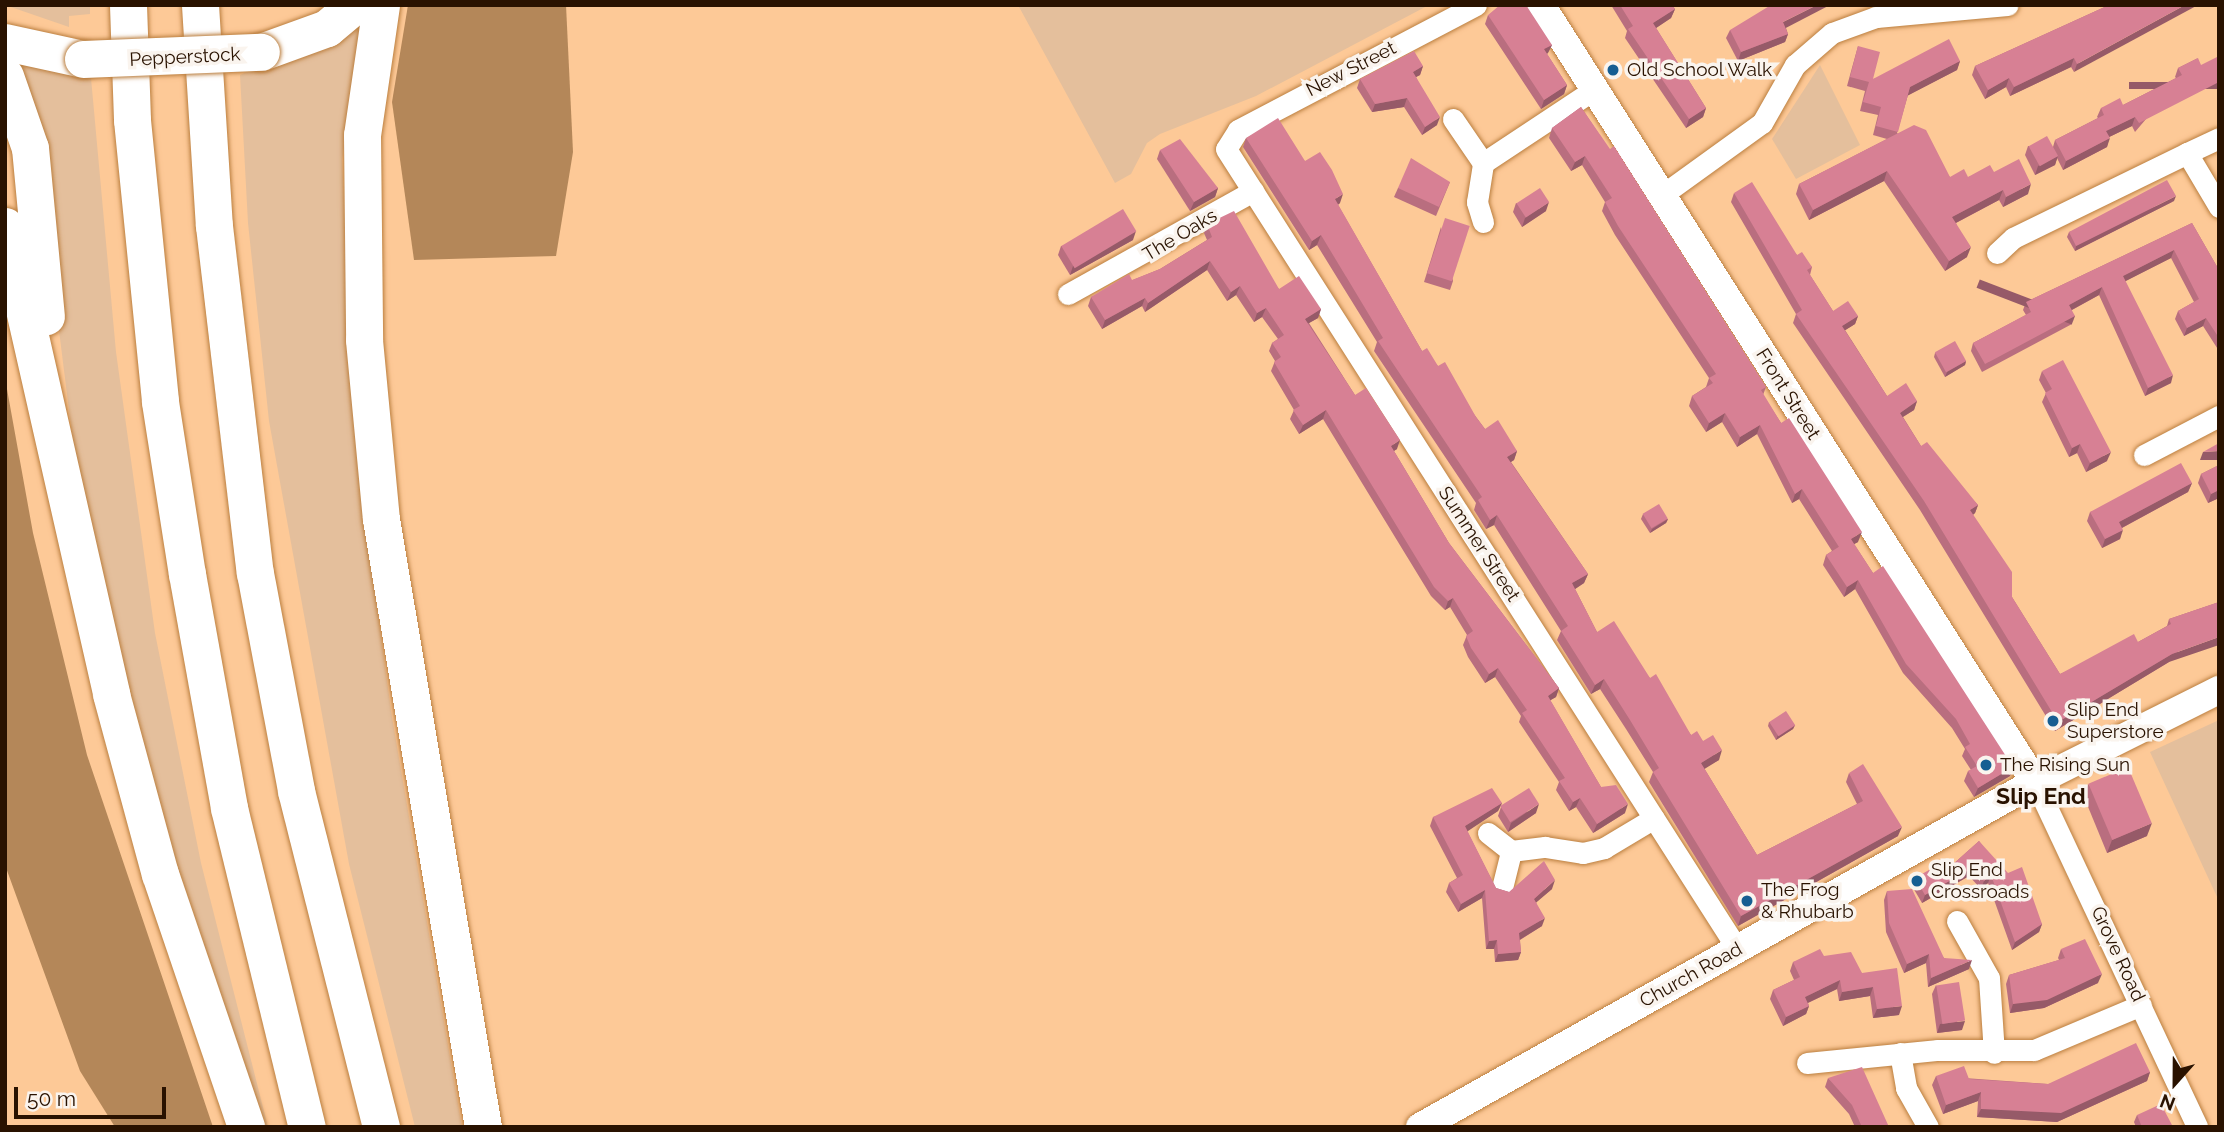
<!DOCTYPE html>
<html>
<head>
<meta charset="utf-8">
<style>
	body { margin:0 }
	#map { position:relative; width:2224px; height:1132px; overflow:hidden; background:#fdc997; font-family:Raleway,sans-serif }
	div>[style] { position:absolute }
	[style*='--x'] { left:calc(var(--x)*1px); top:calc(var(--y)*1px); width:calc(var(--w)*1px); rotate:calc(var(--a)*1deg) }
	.green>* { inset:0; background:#e4bf9c }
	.forest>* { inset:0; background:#b48759 }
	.roads { filter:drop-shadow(0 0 2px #bb7f3f) drop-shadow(0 0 2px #bb7f3f) }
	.street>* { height:21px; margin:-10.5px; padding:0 10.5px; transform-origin:10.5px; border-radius:10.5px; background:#fff }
	.secondary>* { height:28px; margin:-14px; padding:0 14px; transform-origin:14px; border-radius:14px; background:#fff }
	.highway>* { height:37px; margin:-18.5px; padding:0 18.5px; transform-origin:18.5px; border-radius:18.5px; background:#fff }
	.bridges { filter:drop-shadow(0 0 2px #bb7f3f) drop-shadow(0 0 2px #bb7f3f) }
	.highway-bridge>* { height:37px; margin:-18.5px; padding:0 18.5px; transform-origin:18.5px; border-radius:18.5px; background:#fff }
	.wall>* { inset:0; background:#b96e7f }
	.shaded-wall>* { inset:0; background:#965a68; transform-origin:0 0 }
	.building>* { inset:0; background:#d78094; transform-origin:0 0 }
	.dots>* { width:19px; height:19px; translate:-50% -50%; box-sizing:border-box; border:4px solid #faf4ee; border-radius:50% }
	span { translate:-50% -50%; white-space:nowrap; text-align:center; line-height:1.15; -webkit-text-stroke:7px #faf4ee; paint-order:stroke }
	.street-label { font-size:19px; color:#291200 }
	.poi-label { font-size:19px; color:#291200 }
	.left { translate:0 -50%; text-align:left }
	.quarter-label { font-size:23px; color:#291200; font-weight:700 }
	.frame { position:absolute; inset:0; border:7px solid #291200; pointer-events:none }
	.north { position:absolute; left:2140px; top:1048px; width:70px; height:70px; -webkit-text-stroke:5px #faf4ee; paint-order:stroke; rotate:201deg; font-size:19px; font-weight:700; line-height:28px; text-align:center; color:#291200 }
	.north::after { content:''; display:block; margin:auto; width:24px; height:32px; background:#291200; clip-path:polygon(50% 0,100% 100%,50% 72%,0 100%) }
	.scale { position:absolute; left:14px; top:1087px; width:152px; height:32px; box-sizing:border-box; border:4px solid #291200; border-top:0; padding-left:9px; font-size:21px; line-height:24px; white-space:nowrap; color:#291200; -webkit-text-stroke:5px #faf4ee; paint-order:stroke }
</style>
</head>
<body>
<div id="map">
	<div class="green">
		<div style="clip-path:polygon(5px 5px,90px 5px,90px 14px,69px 16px,69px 27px)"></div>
		<div style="clip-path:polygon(1018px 5px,1429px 5px,1256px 96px,1160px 134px,1147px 143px,1131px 174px,1115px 183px)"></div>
		<div style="clip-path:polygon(364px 17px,342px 160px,358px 470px,392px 717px,462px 1127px,415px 1127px,349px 864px,269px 421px,248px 223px,240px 75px)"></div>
		<div style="clip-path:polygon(5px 59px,91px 78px,116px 352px,155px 633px,201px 863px,268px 1127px,262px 1127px,158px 825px,79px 490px,38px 163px)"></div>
		<div style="clip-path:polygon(1820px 65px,1860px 145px,1796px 179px,1772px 139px)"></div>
		<div style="clip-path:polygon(2219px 720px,2219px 898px,2218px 899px,2150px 752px)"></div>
	</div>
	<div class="forest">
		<div style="clip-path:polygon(408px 5px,566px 5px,573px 152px,556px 256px,414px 260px,392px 102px)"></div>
		<div style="clip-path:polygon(5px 378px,33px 533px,87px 755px,213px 1127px,115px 1127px,80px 1071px,5px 865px)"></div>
	</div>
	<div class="roads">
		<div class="street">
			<div style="--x:1476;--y:5;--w:269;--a:152.3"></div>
			<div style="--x:1238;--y:130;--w:22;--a:122"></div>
			<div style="--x:1226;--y:149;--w:951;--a:57.41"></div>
			<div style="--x:1453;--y:119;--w:53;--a:55.7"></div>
			<div style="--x:2187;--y:153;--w:35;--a:-25"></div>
			<div style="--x:1662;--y:195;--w:123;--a:-35.8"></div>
			<div style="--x:1762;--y:123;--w:67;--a:-60.4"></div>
			<div style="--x:1795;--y:65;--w:49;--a:-40.9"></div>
			<div style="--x:1832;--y:33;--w:47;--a:-20"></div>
			<div style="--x:1876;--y:17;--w:132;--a:-5.2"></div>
			<div style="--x:1483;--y:222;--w:21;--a:-107"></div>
			<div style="--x:1477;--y:202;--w:39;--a:-81"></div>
			<div style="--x:1483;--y:163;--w:134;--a:-33.5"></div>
			<div style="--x:1997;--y:253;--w:22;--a:-43"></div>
			<div style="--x:2013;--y:238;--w:194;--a:-26"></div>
			<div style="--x:2187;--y:153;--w:63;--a:59.3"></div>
			<div style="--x:1068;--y:294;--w:212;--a:-29.1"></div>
			<div style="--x:2144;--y:455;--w:85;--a:-27.5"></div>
			<div style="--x:2035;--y:782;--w:381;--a:64.8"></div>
			<div style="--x:1488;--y:833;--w:29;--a:38"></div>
			<div style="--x:1511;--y:851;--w:34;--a:-7"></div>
			<div style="--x:1545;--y:847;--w:38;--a:9"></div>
			<div style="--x:1583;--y:853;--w:22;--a:-13"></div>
			<div style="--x:1604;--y:848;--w:58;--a:-31"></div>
			<div style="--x:1502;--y:888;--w:38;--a:-76"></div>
			<div style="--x:1957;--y:921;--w:65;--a:60.7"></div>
			<div style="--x:1989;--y:978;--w:75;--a:86.2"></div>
			<div style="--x:1900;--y:1053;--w:36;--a:80"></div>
			<div style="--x:1906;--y:1088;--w:45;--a:60.6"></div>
			<div style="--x:1807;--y:1063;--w:132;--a:-5.7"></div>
			<div style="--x:1938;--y:1050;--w:96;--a:0"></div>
			<div style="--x:2034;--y:1050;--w:116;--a:-22.8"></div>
		</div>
		<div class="secondary">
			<div style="--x:1541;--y:5;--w:921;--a:57.55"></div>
			<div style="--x:1420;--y:1127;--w:705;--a:-29.29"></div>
			<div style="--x:2035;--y:782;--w:206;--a:-26.6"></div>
		</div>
		<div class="highway">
			<div style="--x:128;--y:5;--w:115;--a:88"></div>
			<div style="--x:132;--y:120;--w:283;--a:84.3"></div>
			<div style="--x:160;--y:402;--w:174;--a:81.1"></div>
			<div style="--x:187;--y:574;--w:238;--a:79.8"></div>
			<div style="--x:229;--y:808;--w:328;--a:76.3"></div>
			<div style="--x:200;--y:5;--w:221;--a:86.4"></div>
			<div style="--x:214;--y:226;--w:349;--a:83.3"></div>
			<div style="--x:255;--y:573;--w:222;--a:79.3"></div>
			<div style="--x:296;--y:791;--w:347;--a:75.8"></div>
			<div style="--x:381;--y:5;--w:131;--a:98.3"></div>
			<div style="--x:362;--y:135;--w:205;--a:89.4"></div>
			<div style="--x:364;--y:340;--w:180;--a:84.6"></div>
			<div style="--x:381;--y:519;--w:616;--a:80.48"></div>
			<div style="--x:5;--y:42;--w:80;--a:12.3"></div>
			<div style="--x:261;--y:52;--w:70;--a:-20"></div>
			<div style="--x:327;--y:28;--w:35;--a:-40"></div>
			<div style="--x:5;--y:76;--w:76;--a:70.9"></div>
			<div style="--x:30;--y:148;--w:169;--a:84.6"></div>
			<div style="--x:5;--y:226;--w:480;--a:77.2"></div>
			<div style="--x:111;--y:694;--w:187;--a:74.8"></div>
			<div style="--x:160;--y:874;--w:267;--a:71.2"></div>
		</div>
	</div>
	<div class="bridges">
		<div class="highway-bridge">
			<div style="--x:83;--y:59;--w:178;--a:-2.3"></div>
		</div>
	</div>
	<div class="wall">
		<div style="clip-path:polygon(1611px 5px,1672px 5px,1675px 9px,1671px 18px,1656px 28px,1706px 108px,1703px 117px,1686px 128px,1625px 38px,1627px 31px)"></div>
		<div style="clip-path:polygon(2109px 5px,2074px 72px,2071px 67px,2010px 96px,2006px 87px,1985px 99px,1972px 75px,1975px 66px)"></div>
		<div style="clip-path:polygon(1488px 15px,1552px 45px,1547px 54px,1567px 85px,1564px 94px,1541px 109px,1485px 24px)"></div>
		<div style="clip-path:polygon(1786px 28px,1788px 34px,1785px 42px,1738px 61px,1726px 38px,1730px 30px)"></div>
		<div style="clip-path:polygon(1858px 46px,1873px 79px,1960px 61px,1957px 70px,1908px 95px,1897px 133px,1950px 177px,1968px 177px,1994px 172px,2028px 194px,2003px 207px,1999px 200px,1956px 223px,1967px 257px,1945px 271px,1884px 181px,1809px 220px,1796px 194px,1799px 184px,1887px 139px,1873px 135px,1878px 115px,1860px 111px,1865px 91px,1847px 86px)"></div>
		<div style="clip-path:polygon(2198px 58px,2135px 132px,2132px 126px,2109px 137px,2107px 147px,2063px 170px,2057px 158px,2055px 165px,2035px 175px,2025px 155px,2028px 146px,2053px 147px,2055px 140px,2098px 118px,2097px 117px,2101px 108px,2123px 105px,2176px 78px,2175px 77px,2178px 68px)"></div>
		<div style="clip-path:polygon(1423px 66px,1420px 75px,1416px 77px,1437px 125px,1422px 135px,1404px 107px,1372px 112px,1357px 88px,1360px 79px)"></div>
		<div style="clip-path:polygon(1581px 107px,1766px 387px,1763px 395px,1858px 542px,1854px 544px,1873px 573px,2013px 767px,2010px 776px,1974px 797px,1964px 781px,1968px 771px,1971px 770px,1962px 756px,1965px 749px,1952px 728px,1903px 673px,1855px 589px,1844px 597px,1823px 565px,1826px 555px,1832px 551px,1799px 499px,1792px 503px,1757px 434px,1737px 447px,1722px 422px,1706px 432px,1689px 406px,1692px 396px,1706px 387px,1709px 378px,1615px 235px,1602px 211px,1605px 202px,1582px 165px,1571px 171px,1549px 138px,1552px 128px)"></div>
		<div style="clip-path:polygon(1246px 138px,1305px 161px,1340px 203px,1338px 205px,1422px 351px,1438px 366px,1485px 429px,1517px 451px,1514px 460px,1511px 462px,1588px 574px,1584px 583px,1575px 589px,1597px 632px,1650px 678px,1691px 735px,1703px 741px,1719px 760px,1704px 768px,1757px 855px,1857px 804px,1846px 782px,1849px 773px,1898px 836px,1738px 926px,1649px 782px,1653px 772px,1626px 729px,1600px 689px,1591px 694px,1557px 640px,1561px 631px,1494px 525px,1486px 529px,1474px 510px,1476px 503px,1374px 351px,1377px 342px,1317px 245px,1309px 250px,1243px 147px)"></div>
		<div style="clip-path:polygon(1160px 150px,1218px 188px,1215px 197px,1190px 211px,1157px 159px)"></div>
		<div style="clip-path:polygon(1450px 182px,1436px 216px,1394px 197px,1398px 188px)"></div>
		<div style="clip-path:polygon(1734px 193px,1797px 255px,1812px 267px,1810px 275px,1833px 311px,1858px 316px,1855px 324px,1845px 330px,1887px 396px,1917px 401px,1914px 410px,1903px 417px,1921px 446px,1978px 505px,1975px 513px,1973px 515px,2012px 597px,2060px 674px,2138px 642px,2167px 626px,2169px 619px,2219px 602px,2169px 662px,2055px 731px,1920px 510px,1793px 323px,1796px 314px,1731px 202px)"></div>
		<div style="clip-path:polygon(2174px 201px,2075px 251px,2067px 237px,2069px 232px)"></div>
		<div style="clip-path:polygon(1516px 203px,1546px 211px,1522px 227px,1513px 212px)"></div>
		<div style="clip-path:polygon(2192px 223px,2219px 270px,2219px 351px,2203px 326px,2184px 336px,2175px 319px,2178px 311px,2194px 302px,2171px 258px,2125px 281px,2171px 383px,2145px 396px,2099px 295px,2072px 310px,2072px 324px,1982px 372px,1971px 351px,1973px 343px,2026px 315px,2023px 310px,2026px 302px)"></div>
		<div style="clip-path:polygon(1207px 224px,1279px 289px,1321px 309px,1318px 318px,1309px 323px,1355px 395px,1397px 449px,1394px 451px,1449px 543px,1559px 688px,1556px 697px,1550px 700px,1601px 787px,1625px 813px,1593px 833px,1576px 807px,1569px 811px,1556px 790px,1559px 782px,1519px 722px,1521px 716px,1495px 677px,1485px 683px,1468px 657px,1463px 645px,1467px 635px,1450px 607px,1445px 610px,1431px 596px,1323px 419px,1299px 434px,1290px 419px,1294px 410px,1271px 371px,1275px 361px,1269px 351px,1272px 343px,1278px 339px,1262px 317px,1254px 322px,1236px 295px,1227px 301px,1207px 270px,1145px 312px,1142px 306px,1102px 329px,1088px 306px,1091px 297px,1160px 269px,1207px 240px,1204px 233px)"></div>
		<div style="clip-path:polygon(1441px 227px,1453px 281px,1450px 290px,1424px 282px)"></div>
		<div style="clip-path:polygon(1133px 240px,1070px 275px,1058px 255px,1061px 246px)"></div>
		<div style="clip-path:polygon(1935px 353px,1966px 361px,1965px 365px,1945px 377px,1934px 357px)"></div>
		<div style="clip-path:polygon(2042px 371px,2107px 461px,2086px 472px,2077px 453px,2069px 457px,2042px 402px,2046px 393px,2039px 380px)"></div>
		<div style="clip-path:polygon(2219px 465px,2219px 498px,2208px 503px,2198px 483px,2201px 474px)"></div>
		<div style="clip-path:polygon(2192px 483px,2188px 492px,2122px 528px,2120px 539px,2102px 548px,2087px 521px,2090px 512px)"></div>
		<div style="clip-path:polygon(1643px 514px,1668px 519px,1666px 523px,1650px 533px,1641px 519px)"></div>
		<div style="clip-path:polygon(1769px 722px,1795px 725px,1793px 729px,1776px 740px,1768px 726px)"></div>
		<div style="clip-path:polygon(2088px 784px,2147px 836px,2107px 853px,2084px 797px)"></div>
		<div style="clip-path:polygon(1502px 803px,1498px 811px,1467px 831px,1496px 888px,1509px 892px,1552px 889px,1536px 902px,1542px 926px,1520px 940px,1521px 952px,1518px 960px,1495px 962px,1494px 949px,1486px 949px,1482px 898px,1458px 912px,1446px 892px,1449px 883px,1457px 878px,1430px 826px,1433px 817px)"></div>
		<div style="clip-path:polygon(1501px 807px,1536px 813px,1508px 832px,1498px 816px)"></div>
		<div style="clip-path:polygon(1979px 841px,2042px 924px,2039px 932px,2012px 950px,1988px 883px,1981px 889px,1969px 876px,1922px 903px,1912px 886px,1915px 878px,1951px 866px)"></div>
		<div style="clip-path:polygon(1887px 891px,1944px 958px,1969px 969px,1928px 987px,1926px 963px,1904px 973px,1886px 932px,1884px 900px)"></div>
		<div style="clip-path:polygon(2061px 949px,2098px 983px,2044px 1008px,2010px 1013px,2006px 984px,2009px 975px,2059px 960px,2058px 958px)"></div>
		<div style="clip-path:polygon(1824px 956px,1862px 973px,1899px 1015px,1873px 1018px,1870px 996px,1839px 1001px,1837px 989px,1808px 1003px,1809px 1006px,1806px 1014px,1783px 1026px,1770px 999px,1773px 990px,1794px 980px,1790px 971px,1793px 962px)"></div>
		<div style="clip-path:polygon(1936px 985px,1962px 1030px,1937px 1033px,1932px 994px)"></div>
		<div style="clip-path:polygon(2150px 1072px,2147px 1081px,2057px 1122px,1977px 1117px,1978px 1101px,1943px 1114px,1932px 1085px,1936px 1076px,2048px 1084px)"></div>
		<div style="clip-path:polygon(1828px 1078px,1889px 1127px,1855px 1127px,1849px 1114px,1825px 1087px)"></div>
		<div style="clip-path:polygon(2137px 1115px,2173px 1127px,2136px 1127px,2134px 1122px)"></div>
	</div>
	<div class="shaded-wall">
		<div style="clip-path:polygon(1817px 5px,1830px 5px,1780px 31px,1783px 22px)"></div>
		<div style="clip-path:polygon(2185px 5px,2198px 5px,2074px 72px,2077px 64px)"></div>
		<div style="clip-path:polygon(1675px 9px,1671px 18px,1650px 32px,1653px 23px)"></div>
		<div style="clip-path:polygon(1788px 34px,1785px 42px,1738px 61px,1741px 52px)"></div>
		<div style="clip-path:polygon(1552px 45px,1548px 53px,1541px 58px,1544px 49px)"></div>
		<div style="clip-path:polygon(2074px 58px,2071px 67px,2010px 96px,2014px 87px)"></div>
		<div style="clip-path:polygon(1960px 61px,1957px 70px,1907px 96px,1910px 87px)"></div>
		<div style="clip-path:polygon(1423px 66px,1420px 75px,1410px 80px,1413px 72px)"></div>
		<div style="clip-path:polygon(2009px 78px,2006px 87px,1985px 99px,1988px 90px)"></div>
		<div style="left:2219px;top:82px;width:7px;height:90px;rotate:90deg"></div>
		<div style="clip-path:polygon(1567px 85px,1564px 94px,1541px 109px,1544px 100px)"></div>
		<div style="clip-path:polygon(1407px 98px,1404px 107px,1372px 112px,1375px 104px)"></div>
		<div style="clip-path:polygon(1706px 108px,1703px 117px,1686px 128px,1689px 119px)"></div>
		<div style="clip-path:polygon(1440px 117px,1437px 125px,1422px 135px,1425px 127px)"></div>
		<div style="clip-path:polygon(2135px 117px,2132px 126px,2103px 140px,2106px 131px)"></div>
		<div style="clip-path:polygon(2110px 138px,2107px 147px,2063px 170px,2066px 161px)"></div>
		<div style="clip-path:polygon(1585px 156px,1582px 165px,1571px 171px,1575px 162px)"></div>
		<div style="clip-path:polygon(2058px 156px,2055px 165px,2035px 175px,2038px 166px)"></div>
		<div style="clip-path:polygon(1887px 171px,1884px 181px,1809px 220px,1813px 210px)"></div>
		<div style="clip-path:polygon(2031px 184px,2028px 194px,2003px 207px,2006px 197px)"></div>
		<div style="clip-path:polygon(1218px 188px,1215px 197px,1190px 211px,1194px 202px)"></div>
		<div style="clip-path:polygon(2003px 190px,1999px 200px,1948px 227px,1952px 217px)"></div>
		<div style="clip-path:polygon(1343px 194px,1340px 203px,1331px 209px,1335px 199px)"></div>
		<div style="clip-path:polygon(2176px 196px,2174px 201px,2075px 251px,2076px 246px)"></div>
		<div style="clip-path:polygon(1549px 202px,1546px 211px,1522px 227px,1525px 218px)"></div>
		<div style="clip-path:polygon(1136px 231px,1133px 240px,1070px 275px,1073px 266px)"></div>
		<div style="clip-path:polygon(1321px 235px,1317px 245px,1309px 250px,1312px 241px)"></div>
		<div style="clip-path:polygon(1971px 247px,1967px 257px,1945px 271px,1949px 261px)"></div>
		<div style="clip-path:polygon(2174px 250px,2171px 258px,2120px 284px,2123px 276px)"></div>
		<div style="clip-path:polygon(1210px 261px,1207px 270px,1145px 312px,1148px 303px)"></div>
		<div style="clip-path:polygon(1240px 286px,1236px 295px,1227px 301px,1231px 292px)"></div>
		<div style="clip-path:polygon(2102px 287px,2099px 295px,2066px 313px,2069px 305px)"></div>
		<div style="clip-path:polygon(1145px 298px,1142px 306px,1102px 329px,1105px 320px)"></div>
		<div style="clip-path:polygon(1266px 308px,1262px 317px,1254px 322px,1257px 313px)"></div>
		<div style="clip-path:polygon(1321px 309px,1318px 318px,1302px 327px,1305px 319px)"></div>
		<div style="clip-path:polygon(1858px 316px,1855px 324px,1839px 334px,1842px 326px)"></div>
		<div style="left:2075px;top:316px;width:9px;height:102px;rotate:111deg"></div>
		<div style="clip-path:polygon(2206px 318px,2203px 326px,2184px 336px,2187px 328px)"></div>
		<div style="clip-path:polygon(1966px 361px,1965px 365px,1945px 377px,1947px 372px)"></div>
		<div style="clip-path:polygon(2173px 375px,2171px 383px,2145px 396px,2148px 388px)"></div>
		<div style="clip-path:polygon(1917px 401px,1914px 410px,1896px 421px,1900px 413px)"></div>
		<div style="clip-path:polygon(1326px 410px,1323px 419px,1299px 434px,1303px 425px)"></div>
		<div style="clip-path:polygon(1725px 413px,1722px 422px,1706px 432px,1709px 423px)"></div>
		<div style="clip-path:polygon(1760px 425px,1757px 434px,1737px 447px,1740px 437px)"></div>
		<div style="clip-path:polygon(1400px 440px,1397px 449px,1387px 455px,1391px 446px)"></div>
		<div style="clip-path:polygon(2080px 444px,2077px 453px,2069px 457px,2072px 448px)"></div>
		<div style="clip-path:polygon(1517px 451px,1514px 460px,1504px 466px,1507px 457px)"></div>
		<div style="clip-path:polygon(2219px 451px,2219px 460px,2200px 460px,2203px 452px)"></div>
		<div style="clip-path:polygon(2111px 452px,2107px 461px,2086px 472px,2090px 463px)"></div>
		<div style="clip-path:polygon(2192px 483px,2188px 492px,2116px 531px,2119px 522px)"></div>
		<div style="clip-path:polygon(1802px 489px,1799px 499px,1792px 503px,1795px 494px)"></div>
		<div style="clip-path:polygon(2219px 490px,2219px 498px,2208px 503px,2211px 494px)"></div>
		<div style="clip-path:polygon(1978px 505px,1975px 513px,1967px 519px,1970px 510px)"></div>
		<div style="clip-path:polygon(1497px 515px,1494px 525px,1486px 529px,1490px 520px)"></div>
		<div style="clip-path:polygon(1668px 519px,1666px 523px,1650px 533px,1652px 529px)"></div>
		<div style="clip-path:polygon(2123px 530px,2120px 539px,2102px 548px,2105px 539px)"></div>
		<div style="clip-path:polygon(1862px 532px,1858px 542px,1847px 548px,1851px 539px)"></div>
		<div style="clip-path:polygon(1588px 574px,1584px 583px,1569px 593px,1572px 583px)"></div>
		<div style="clip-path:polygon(1858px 580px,1855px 589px,1844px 597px,1847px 587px)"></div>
		<div style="clip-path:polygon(1453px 598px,1450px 607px,1445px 610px,1448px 601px)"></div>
		<div style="clip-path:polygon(2219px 637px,2219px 645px,2169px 662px,2055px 731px,2058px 722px,2172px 654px)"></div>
		<div style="clip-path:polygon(1498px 668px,1495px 677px,1485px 683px,1489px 674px)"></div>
		<div style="clip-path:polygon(1604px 679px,1600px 689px,1591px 694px,1595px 685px)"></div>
		<div style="clip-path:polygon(1559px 688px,1556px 697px,1544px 704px,1548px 696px)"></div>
		<div style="clip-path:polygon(1795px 725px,1793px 729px,1776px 740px,1778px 735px)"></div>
		<div style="clip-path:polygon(1722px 750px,1719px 760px,1698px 773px,1701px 763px)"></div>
		<div style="clip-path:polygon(2013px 767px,2010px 776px,1974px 797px,1978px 788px)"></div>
		<div style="clip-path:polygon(1580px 798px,1576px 807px,1569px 811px,1573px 802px)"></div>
		<div style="clip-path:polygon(1502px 803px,1498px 811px,1462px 835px,1465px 826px)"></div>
		<div style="clip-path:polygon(1539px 804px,1536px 813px,1508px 832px,1511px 823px)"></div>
		<div style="clip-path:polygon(1628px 804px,1625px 813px,1593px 833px,1597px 824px)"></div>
		<div style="clip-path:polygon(2152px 823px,2147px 836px,2107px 853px,2112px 840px)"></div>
		<div style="clip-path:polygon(1902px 827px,1898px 836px,1738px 926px,1741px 916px)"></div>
		<div style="clip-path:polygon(1972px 868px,1969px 876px,1922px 903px,1925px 895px)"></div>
		<div style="clip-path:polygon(1991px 875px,1988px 883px,1981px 889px,1984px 881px)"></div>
		<div style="clip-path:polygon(1555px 880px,1552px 889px,1531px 907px,1534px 899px)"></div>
		<div style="clip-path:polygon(1485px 890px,1482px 898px,1458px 912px,1461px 904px)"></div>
		<div style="clip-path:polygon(1545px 918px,1542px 926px,1516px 942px,1519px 933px)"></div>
		<div style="clip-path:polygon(2042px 924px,2039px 932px,2012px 950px,2015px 942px)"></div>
		<div style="clip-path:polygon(1497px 940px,1494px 949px,1486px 949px,1489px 941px)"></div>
		<div style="clip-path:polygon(1521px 952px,1518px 960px,1495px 962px,1498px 954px)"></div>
		<div style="clip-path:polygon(1929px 954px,1926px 963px,1904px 973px,1907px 964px)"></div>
		<div style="clip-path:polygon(1972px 960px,1969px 969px,1928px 987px,1931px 978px)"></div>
		<div style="clip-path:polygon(2102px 974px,2098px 983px,2044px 1008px,2010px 1013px,2013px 1004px)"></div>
		<div style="clip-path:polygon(1840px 980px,1837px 989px,1801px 1006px,1805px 997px)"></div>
		<div style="clip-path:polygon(1873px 987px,1870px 996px,1839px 1001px,1842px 992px)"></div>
		<div style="clip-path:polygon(1809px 1006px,1806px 1014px,1783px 1026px,1786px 1017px)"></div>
		<div style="clip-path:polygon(1902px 1006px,1899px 1015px,1873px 1018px,1877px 1009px)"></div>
		<div style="clip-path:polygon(1965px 1021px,1962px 1030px,1937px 1033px,1940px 1024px)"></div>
		<div style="clip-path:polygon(2150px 1072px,2147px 1081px,2057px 1122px,1977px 1117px,1981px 1109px)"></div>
		<div style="clip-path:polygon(1981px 1092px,1978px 1101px,1943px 1114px,1946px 1105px)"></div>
	</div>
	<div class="building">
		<div style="clip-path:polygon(1500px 5px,1526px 5px,1552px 45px,1544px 49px,1567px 85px,1544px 100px,1488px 15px)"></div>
		<div style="clip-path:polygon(1620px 5px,1672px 5px,1675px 9px,1653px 23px,1706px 108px,1689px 119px,1628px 29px,1633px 26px)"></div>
		<div style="clip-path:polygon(1771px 5px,1817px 5px,1783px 22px,1788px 34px,1741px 52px,1730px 30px)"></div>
		<div style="clip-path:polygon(2109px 5px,2185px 5px,2077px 64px,2074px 58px,2014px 87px,2009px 78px,1988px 90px,1975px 66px)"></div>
		<div style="clip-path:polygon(1949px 39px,1960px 61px,1910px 87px,1898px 132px,1876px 126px,1881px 107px,1863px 102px,1869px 82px,1850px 77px,1858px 46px,1880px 52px,1873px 79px)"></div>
		<div style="clip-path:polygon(1414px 51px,1423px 66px,1413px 72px,1440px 117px,1425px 127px,1407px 98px,1375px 104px,1360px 79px)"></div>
		<div style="clip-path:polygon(2219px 56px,2219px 82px,2139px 123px,2135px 117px,2106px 131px,2110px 138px,2066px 161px,2055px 140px,2104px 115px,2101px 108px,2120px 98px,2123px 105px,2182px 75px,2178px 68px,2198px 58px,2201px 65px)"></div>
		<div style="clip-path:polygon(1581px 107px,1610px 149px,1614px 146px,1766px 387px,1761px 390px,1781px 423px,1789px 418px,1862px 532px,1851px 539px,1873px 573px,1883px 566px,2013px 767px,1978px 788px,1968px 771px,1977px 766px,1965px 747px,1970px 744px,1956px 719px,1906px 664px,1858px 580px,1847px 587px,1826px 555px,1848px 541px,1839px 547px,1802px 489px,1795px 494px,1760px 425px,1740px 437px,1725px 413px,1709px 423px,1692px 396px,1713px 383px,1709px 378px,1716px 374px,1618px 226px,1605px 202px,1612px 198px,1585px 156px,1575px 162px,1552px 128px)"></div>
		<div style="clip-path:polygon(1278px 118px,1305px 161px,1320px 152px,1332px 170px,1343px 194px,1335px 199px,1422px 351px,1427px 348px,1438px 366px,1445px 362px,1476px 417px,1485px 429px,1498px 420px,1517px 451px,1507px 457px,1588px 574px,1572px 583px,1597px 632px,1614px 621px,1650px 678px,1656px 674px,1691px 735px,1697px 731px,1703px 741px,1713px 735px,1722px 750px,1701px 763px,1757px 855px,1863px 801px,1849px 773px,1863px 764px,1902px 827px,1741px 916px,1653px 772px,1659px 768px,1630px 720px,1604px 679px,1595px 685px,1561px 631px,1568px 626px,1497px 515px,1490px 520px,1478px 500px,1482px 497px,1378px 341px,1383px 338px,1321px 235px,1312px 241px,1246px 138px)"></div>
		<div style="clip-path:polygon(1914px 125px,1926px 130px,1950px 177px,1964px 169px,1968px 177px,1990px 165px,1994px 172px,2019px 159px,2031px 184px,2006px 197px,2003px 190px,1952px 217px,1971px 247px,1949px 261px,1887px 171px,1813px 210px,1799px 184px)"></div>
		<div style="left:2047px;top:136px;width:23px;height:21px;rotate:61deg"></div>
		<div style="clip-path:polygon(1180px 139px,1218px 188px,1194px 202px,1160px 150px)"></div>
		<div style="clip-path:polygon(1411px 158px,1450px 182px,1439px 207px,1398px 188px)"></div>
		<div style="clip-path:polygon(2167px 180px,2176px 196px,2076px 246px,2069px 232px)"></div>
		<div style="clip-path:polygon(1752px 182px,1797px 255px,1802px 252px,1812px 267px,1807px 270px,1833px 311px,1848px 301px,1858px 316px,1842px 326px,1887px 396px,1906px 383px,1917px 401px,1900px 413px,1921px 446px,1927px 442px,1978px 505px,1970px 510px,2012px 572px,2012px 597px,2060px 674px,2134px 634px,2138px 642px,2171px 624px,2169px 619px,2219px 602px,2219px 637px,2172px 654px,2058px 722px,1924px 501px,1796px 314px,1802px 310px,1734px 193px)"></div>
		<div style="left:1540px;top:188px;width:17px;height:28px;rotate:57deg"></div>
		<div style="left:1123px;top:209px;width:26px;height:72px;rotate:59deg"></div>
		<div style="clip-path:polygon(1234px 211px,1279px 289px,1299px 276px,1321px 309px,1305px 319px,1355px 395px,1366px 388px,1400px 440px,1391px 446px,1449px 543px,1559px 688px,1548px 696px,1601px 787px,1616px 785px,1628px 804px,1597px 824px,1580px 798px,1573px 802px,1559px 781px,1565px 778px,1522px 713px,1527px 710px,1498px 668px,1489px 674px,1471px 648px,1466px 636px,1473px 631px,1453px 598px,1448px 601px,1434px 587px,1326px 410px,1303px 425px,1293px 410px,1300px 406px,1274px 362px,1281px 357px,1272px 343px,1284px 335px,1266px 308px,1257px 313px,1240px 286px,1231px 292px,1210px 261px,1148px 303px,1145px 298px,1105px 320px,1091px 297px,1129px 274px,1132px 280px,1160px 269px,1212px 237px,1207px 224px)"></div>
		<div style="left:1445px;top:218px;width:26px;height:58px;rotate:18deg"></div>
		<div style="clip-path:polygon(2192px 223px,2219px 270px,2219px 338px,2206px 318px,2187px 328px,2178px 311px,2199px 299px,2174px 250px,2123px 276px,2173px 375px,2148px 388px,2102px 287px,2069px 305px,2075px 316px,1985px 364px,1973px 343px,2031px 312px,2026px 302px)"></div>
		<div style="left:1955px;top:341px;width:23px;height:23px;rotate:61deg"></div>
		<div style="clip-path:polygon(2063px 360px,2111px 452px,2090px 463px,2080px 444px,2072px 448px,2045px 393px,2052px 389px,2042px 371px)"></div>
		<div style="clip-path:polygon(2219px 443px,2219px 451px,2203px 452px)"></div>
		<div style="clip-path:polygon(2181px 463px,2192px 483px,2119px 522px,2123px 530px,2105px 539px,2090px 512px)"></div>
		<div style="clip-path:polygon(2219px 465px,2219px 490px,2211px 494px,2201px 474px)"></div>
		<div style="left:1659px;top:504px;width:17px;height:19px;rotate:59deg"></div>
		<div style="left:1786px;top:711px;width:17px;height:20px;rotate:57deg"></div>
		<div style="left:2128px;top:767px;width:61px;height:43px;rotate:67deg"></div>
		<div style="clip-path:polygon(1492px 788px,1502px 803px,1465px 826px,1496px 888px,1509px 892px,1544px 861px,1555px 880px,1534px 899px,1545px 918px,1519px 933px,1521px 952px,1498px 954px,1497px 940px,1489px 941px,1485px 890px,1461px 904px,1449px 883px,1463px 875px,1433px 817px)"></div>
		<div style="left:1529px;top:788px;width:19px;height:34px;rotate:58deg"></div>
		<div style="clip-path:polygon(1979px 841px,2008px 873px,2022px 867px,2042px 924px,2015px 942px,1991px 875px,1984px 881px,1972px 868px,1925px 895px,1915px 878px,1948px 859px,1951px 866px)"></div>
		<div style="clip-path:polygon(1912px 889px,1944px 958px,1972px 960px,1931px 978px,1929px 954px,1907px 964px,1889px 923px,1887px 891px)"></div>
		<div style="clip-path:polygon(2085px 939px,2102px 974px,2047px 1000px,2013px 1004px,2009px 975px,2065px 958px,2061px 949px)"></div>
		<div style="clip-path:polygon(1820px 949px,1824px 956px,1851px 952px,1862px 973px,1897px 968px,1902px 1006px,1877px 1009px,1873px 987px,1842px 992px,1840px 980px,1805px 997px,1809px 1006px,1786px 1017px,1773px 990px,1800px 977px,1793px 962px)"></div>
		<div style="left:1959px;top:982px;width:39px;height:23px;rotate:81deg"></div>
		<div style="clip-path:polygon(2136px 1043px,2150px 1072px,2061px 1113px,1981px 1109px,1981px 1092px,1946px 1105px,1936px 1076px,1964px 1066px,1969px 1079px,2048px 1084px)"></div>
		<div style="clip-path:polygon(1862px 1067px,1889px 1127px,1862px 1127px,1852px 1105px,1828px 1078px)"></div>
		<div style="clip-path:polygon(2161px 1104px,2173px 1127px,2142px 1127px,2137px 1115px)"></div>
	</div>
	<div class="dots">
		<div style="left:1613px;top:70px;background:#165e92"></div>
		<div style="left:2053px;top:721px;background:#165e92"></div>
		<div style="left:1986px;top:765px;background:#165e92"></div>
		<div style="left:1917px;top:881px;background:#165e92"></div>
		<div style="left:1747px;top:901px;background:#165e92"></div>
	</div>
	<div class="street-label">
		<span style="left:185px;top:57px;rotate:-3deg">Pepperstock</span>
		<span style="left:1351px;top:69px;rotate:-27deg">New Street</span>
		<span style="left:1180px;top:235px;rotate:-31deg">The Oaks</span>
		<span style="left:1788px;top:394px;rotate:58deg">Front Street</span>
		<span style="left:1479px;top:544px;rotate:57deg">Summer Street</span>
		<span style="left:2118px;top:954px;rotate:65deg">Grove Road</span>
		<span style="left:1691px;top:975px;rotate:-29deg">Church Road</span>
	</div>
	<div class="poi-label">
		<span class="left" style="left:1627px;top:70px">Old School Walk</span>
		<span class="left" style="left:2067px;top:721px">Slip End<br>Superstore</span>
		<span class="left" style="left:2000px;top:765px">The Rising Sun</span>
		<span class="left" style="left:1931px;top:881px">Slip End<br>Crossroads</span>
		<span class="left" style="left:1761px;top:901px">The Frog<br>&amp; Rhubarb</span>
	</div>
	<div class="quarter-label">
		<span style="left:2041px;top:796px">Slip End</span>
	</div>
	<div class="frame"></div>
	<div class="north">N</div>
	<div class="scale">50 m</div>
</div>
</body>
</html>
